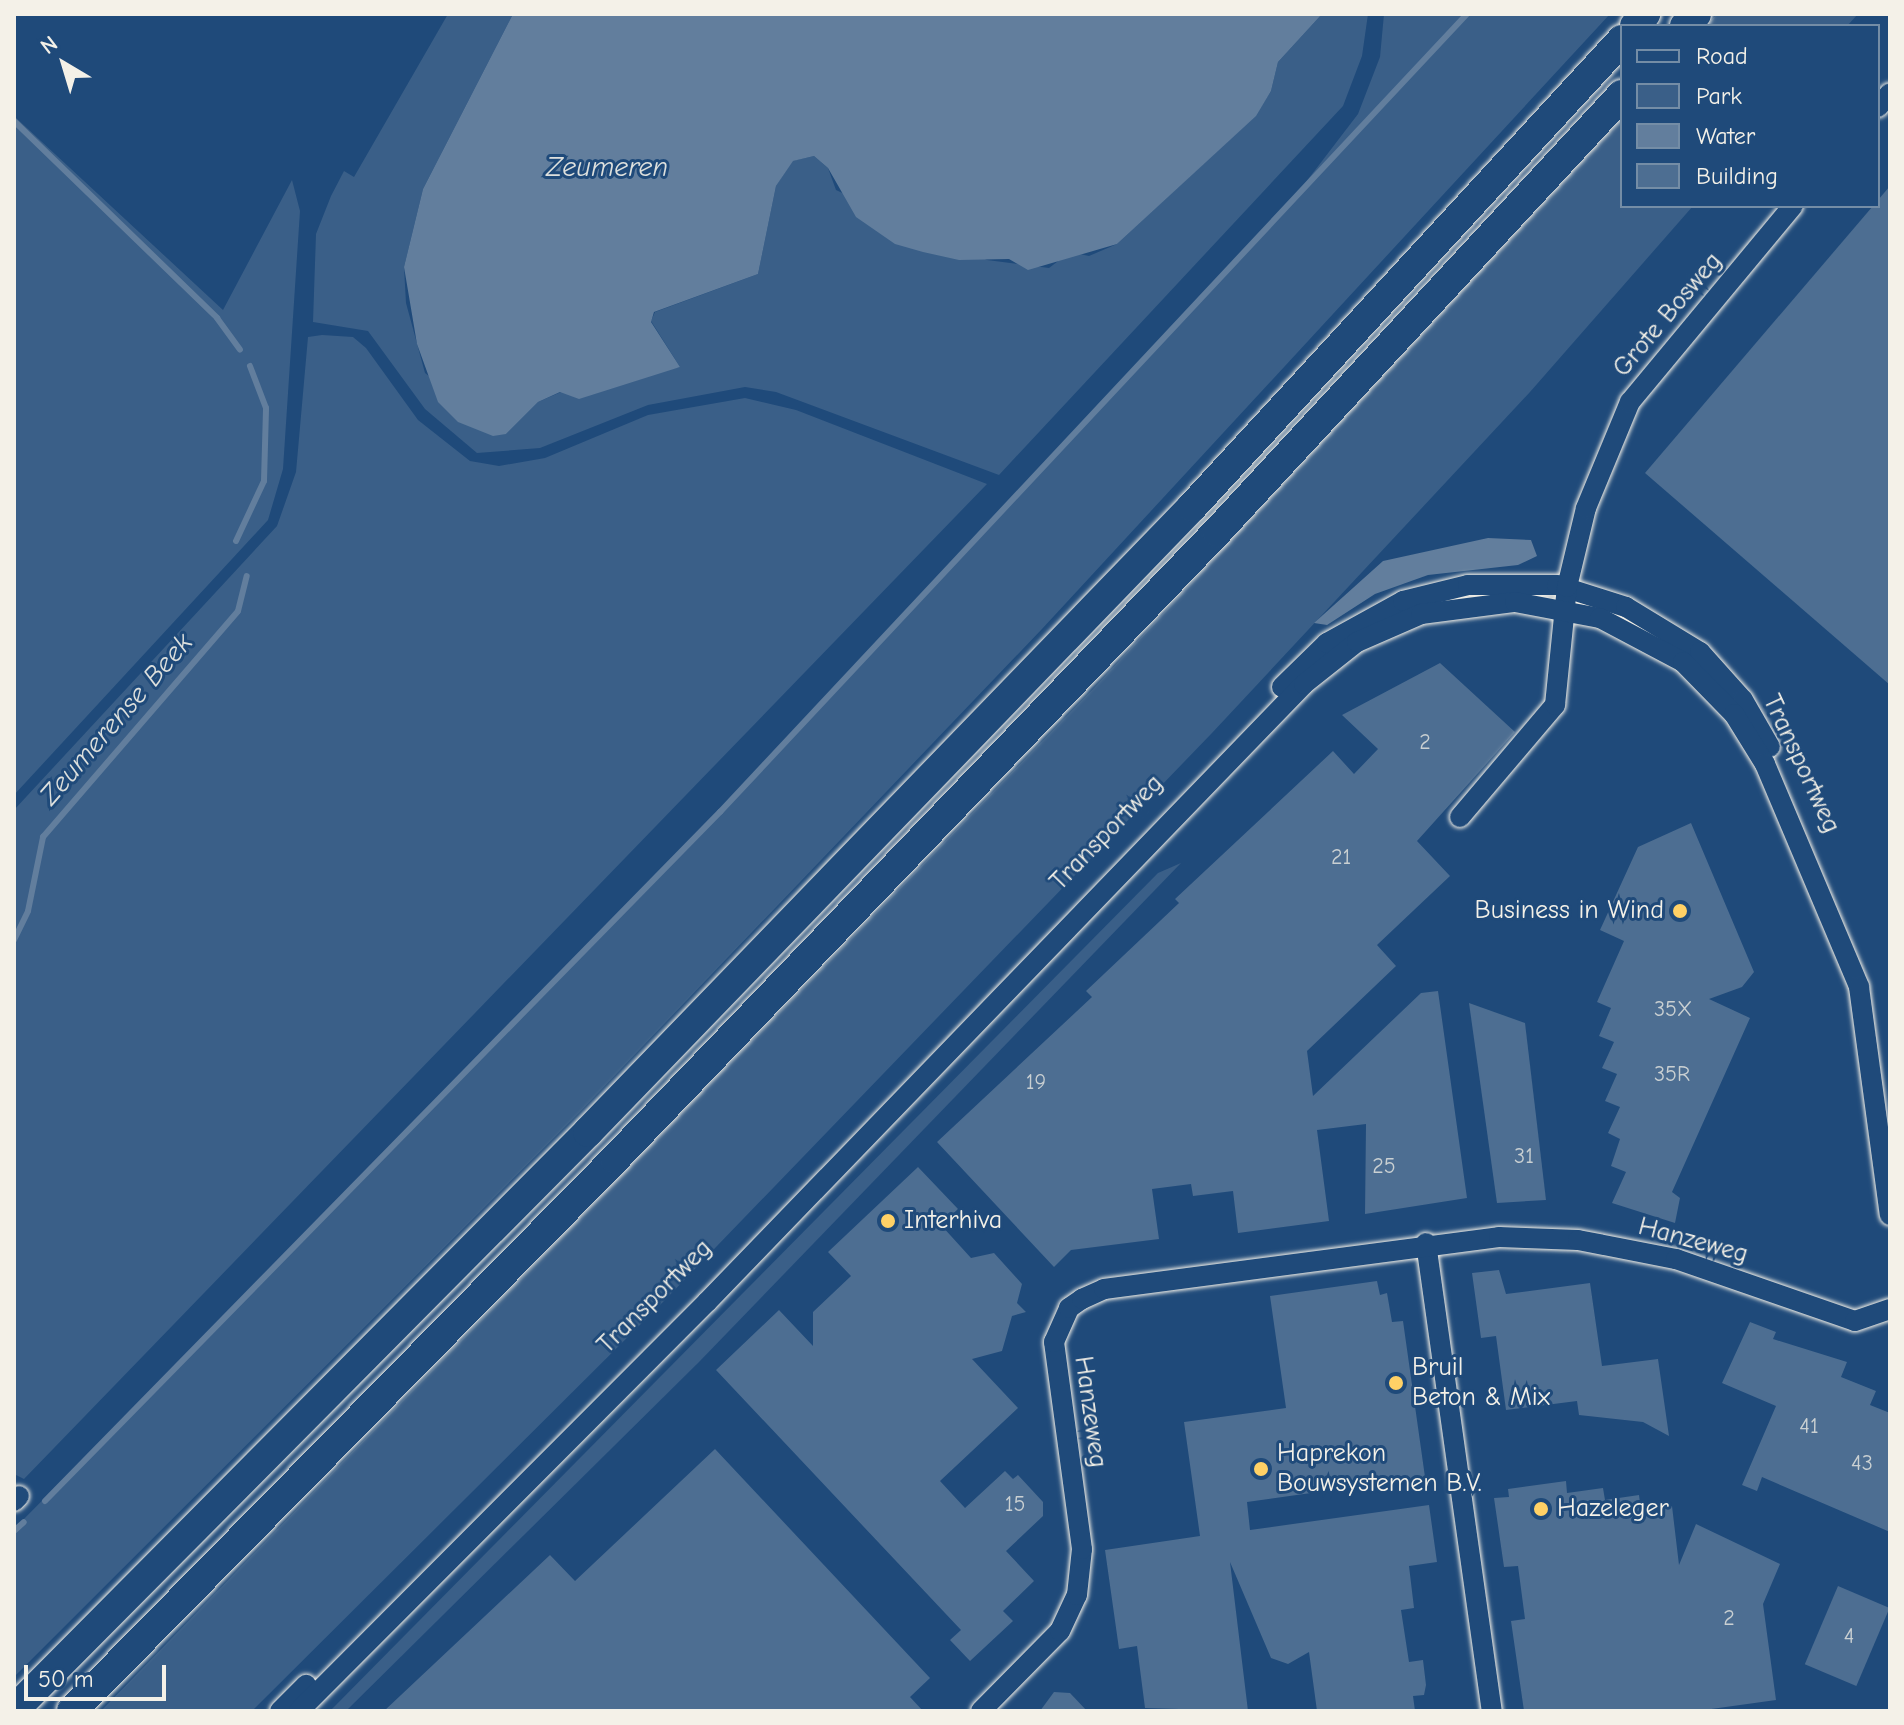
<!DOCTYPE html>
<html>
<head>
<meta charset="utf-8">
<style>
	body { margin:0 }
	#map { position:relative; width:1904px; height:1725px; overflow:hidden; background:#1f4a7a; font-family:"Comic Neue",sans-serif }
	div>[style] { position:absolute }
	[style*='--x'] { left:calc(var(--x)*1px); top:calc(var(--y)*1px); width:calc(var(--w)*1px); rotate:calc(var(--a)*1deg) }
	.green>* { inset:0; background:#3a5f88 }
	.water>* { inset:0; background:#627e9d }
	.stream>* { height:6px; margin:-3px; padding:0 3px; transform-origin:3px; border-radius:3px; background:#627e9d }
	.building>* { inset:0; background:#4d6e92; transform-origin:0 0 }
	.roads { filter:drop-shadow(0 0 2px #f4f1e8) drop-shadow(0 0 2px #f4f1e8) }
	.minor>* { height:20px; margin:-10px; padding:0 10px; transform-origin:10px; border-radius:10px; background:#1f4a7a }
	.highway>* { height:30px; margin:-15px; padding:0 15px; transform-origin:15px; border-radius:15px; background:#1f4a7a }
	.dots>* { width:22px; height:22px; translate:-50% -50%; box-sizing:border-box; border:4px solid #1f4a7a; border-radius:50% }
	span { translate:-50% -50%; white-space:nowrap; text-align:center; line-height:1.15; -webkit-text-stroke:6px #1f4a7a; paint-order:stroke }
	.number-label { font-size:22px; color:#cad0d2 }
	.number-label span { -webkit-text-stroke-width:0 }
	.street-label { font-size:26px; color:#f4f1e8 }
	.poi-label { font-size:26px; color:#f4f1e8 }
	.right { translate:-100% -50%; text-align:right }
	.left { translate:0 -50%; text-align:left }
	.water-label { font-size:28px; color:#dee0dd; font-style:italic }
	.frame { position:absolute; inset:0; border:16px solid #f4f1e8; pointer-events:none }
	.legend { position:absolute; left:1620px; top:24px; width:260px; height:184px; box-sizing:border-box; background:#1f4a7a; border:2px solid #748da6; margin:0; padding:10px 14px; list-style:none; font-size:24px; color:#f4f1e8 }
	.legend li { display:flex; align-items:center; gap:16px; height:40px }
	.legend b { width:40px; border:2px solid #748da6 }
	.north { position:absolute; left:24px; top:24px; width:80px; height:80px; -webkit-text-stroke:6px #1f4a7a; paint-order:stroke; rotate:322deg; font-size:22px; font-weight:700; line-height:32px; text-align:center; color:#f4f1e8 }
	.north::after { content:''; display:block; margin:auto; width:28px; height:36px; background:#f4f1e8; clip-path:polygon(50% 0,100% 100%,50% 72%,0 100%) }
	.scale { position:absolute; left:24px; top:1665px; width:142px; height:36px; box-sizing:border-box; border:4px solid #f4f1e8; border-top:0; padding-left:10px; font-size:24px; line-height:28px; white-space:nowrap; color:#f4f1e8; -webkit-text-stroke:6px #1f4a7a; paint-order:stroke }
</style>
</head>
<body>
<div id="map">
	<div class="green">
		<div style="clip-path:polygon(448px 14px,513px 14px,423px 189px,404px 267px,406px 303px,425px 373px,506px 434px,538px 402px,561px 392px,680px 367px,651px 321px,655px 312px,758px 274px,776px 186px,792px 161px,814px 156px,828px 168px,836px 190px,987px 260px,1049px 268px,1070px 252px,1089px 256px,1117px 244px,1255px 116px,1271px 91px,1278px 62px,1322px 14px,1368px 14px,1362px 56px,1343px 106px,999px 475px,776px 392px,745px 387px,648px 405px,540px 448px,477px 453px,425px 409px,368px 331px,313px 322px,316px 234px,331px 196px,344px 171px,354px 177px)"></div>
		<div style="clip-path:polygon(1384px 14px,1610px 14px,1042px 629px,579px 1113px,14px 1677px,14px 1529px,598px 939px,1283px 212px,1358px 114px,1380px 57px)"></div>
		<div style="clip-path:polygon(1717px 14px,1858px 14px,1847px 26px,1706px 26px)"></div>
		<div style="clip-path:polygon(14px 116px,223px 310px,292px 180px,300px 211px,283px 469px,268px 520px,14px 795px)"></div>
		<div style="clip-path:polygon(1622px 118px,1622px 206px,1693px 206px,1530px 392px,1212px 733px,663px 1302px,252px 1711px,101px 1711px,1094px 688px)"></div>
		<div style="clip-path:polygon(322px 335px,353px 337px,366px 348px,418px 420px,470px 461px,499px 466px,545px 458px,648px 415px,745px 398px,796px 410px,987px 484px,24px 1479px,14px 1474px,14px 810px,277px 526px,296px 472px,308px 337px)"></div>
		<div style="clip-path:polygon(1181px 863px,699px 1362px,346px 1711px,330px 1711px,1158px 873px)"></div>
	</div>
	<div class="water">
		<div style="clip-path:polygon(513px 14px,1322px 14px,1278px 62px,1271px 91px,1256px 116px,1117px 244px,1028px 270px,1009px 259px,959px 260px,923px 252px,895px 244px,856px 217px,828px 168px,814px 156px,793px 161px,776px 186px,758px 274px,654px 312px,651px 322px,680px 367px,579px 399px,560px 392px,538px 402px,506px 434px,493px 436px,458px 422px,438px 402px,417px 344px,404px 267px,423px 189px)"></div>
		<div style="clip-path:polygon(1488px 538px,1531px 540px,1537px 556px,1518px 565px,1428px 575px,1375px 594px,1327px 625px,1314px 623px,1383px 561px)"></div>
	</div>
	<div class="stream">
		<div style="--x:14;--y:121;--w:283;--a:44.1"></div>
		<div style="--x:217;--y:318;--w:39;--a:54"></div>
		<div style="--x:236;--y:541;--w:66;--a:-65"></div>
		<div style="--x:264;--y:481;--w:73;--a:-88.4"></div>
		<div style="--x:266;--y:408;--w:45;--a:-110.9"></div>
		<div style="--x:14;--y:940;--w:32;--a:-64"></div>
		<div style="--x:28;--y:911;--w:76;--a:-78.5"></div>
		<div style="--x:43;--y:837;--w:298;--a:-49.2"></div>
		<div style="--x:238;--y:611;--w:36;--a:-76"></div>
		<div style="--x:45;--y:1501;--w:965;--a:-45.59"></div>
		<div style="--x:720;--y:812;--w:1093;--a:-46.89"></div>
		<div style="--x:14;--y:1531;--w:13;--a:-42"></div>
	</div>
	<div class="building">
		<div style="clip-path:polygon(1890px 186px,1890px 685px,1645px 473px)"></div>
		<div style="clip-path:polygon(1440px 663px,1515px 732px,1417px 841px,1450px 876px,1377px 945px,1396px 966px,1307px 1051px,1313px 1096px,1421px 993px,1438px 991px,1467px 1198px,1365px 1214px,1366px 1124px,1317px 1130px,1329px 1221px,1238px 1233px,1233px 1191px,1193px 1196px,1191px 1184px,1152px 1189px,1159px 1239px,1071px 1250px,1054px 1267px,937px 1142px,1092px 997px,1086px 991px,1179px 903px,1175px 899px,1333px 751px,1354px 774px,1378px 749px,1342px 715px)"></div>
		<div style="clip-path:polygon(1691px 823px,1754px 972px,1742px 987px,1709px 999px,1750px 1018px,1672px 1192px,1680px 1198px,1675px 1223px,1612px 1203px,1626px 1172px,1611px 1166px,1620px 1139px,1608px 1133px,1620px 1107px,1605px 1101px,1617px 1074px,1602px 1068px,1614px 1042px,1599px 1036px,1611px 1008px,1597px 1002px,1624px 941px,1600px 930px,1638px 847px)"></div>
		<div style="clip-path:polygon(1469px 1003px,1525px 1023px,1546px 1200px,1497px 1203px)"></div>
		<div style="clip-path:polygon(918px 1167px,958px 1209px,941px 1225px,971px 1258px,994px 1253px,1022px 1284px,1017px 1303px,1026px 1312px,1012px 1316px,1002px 1351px,972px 1359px,1018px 1408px,940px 1481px,965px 1508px,1005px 1471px,1013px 1479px,1018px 1475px,1043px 1502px,1043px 1516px,1006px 1551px,1034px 1581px,1003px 1611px,1013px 1621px,970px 1661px,950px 1640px,961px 1630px,716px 1370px,779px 1310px,813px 1346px,813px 1312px,851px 1276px,828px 1252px)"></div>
		<div style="clip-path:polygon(1499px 1270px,1506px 1294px,1590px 1283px,1602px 1366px,1658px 1359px,1669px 1436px,1643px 1422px,1579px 1415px,1577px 1401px,1506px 1410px,1496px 1336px,1481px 1338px,1472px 1273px)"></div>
		<div style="clip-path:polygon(1377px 1281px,1380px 1295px,1387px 1293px,1392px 1322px,1403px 1321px,1425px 1477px,1247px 1502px,1250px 1530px,1429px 1505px,1437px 1562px,1409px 1566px,1414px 1608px,1401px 1610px,1409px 1662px,1423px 1660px,1426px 1685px,1424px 1695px,1413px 1696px,1415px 1711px,1317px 1711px,1309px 1652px,1288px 1664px,1271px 1658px,1230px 1562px,1248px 1711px,1145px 1708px,1137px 1646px,1119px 1649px,1105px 1550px,1200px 1536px,1184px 1422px,1286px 1408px,1270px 1296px)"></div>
		<div style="clip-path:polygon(1750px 1322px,1776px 1332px,1773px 1339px,1847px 1362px,1841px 1377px,1876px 1391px,1870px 1405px,1890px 1413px,1890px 1532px,1762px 1477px,1757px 1491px,1742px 1485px,1776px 1406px,1722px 1383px)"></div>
		<div style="clip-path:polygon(715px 1449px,930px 1678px,910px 1697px,923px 1711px,384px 1711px,550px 1555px,575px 1581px)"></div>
		<div style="clip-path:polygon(1566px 1481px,1567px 1493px,1603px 1488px,1605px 1500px,1639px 1495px,1641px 1510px,1672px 1506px,1679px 1565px,1696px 1524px,1780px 1564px,1763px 1604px,1776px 1700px,1697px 1711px,1524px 1711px,1511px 1621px,1525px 1619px,1518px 1566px,1504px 1567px,1494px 1498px,1509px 1497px,1508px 1489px)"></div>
		<div style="left:1838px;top:1586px;width:56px;height:85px;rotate:23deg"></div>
		<div style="clip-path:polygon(1054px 1692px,1070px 1693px,1087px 1711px,1040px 1711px)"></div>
	</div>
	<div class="roads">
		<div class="minor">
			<div style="--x:1878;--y:107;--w:18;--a:-49"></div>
			<div style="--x:1282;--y:687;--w:63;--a:-44.4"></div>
			<div style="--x:1327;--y:643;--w:87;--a:-28.9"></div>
			<div style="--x:1403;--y:601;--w:67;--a:-13.8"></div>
			<div style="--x:1468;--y:585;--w:89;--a:0"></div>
			<div style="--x:1557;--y:585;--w:72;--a:17.7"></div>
			<div style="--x:1626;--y:607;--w:87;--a:31.3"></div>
			<div style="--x:1700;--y:652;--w:64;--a:48.1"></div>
			<div style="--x:1743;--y:700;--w:54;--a:60.1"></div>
			<div style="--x:1460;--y:817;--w:147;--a:-49.7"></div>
			<div style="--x:1555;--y:705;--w:119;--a:-84.2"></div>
			<div style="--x:1567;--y:587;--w:81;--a:-76.5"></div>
			<div style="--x:1586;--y:508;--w:115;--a:-67.5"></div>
			<div style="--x:1630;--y:402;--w:255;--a:-50.3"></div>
			<div style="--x:1426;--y:1243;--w:473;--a:82"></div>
			<div style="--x:14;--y:1501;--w:7;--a:-45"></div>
			<div style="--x:280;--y:1711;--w:37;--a:-45"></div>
			<div style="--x:299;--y:1711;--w:578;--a:-45.07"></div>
			<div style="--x:707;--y:1302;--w:859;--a:-45.99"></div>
			<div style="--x:1304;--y:684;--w:68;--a:-38.4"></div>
			<div style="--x:1357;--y:642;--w:70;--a:-23.6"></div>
			<div style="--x:1421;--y:614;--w:95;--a:-7.3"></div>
			<div style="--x:1515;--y:602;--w:86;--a:10.7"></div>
			<div style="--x:1600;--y:618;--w:94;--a:27.9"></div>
			<div style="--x:1683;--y:662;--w:73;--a:45.6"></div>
			<div style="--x:1734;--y:714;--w:59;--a:58.2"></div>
			<div style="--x:1765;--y:764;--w:242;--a:67.1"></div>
			<div style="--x:1859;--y:987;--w:230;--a:82.3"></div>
			<div style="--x:981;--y:1711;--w:112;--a:-45.4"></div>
			<div style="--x:1060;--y:1631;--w:40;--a:-65"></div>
			<div style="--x:1077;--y:1595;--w:46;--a:-83.8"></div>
			<div style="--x:1082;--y:1549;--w:209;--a:-97.7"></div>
			<div style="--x:1054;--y:1342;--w:37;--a:-66"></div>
			<div style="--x:1069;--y:1308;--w:16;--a:-35"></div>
			<div style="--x:1082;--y:1299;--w:24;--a:-24"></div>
			<div style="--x:1104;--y:1289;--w:398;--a:-7.5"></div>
			<div style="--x:1499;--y:1237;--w:79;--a:2.2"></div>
			<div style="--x:1578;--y:1240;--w:100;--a:11"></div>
			<div style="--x:1676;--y:1259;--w:189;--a:19.1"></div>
			<div style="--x:1855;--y:1321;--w:37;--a:-19"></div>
		</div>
		<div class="highway">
			<div style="--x:1635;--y:26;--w:16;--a:-50"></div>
			<div style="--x:1685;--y:26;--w:16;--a:-47"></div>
			<div style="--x:14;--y:1710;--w:815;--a:-45.2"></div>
			<div style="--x:588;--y:1132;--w:869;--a:-45.98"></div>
			<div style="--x:1192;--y:507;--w:635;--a:-47.36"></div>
			<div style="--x:72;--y:1711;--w:774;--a:-45.47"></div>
			<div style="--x:615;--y:1159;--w:869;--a:-46.17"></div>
			<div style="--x:1217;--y:532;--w:596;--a:-47.18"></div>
		</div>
	</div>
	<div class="dots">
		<div style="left:1680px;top:911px;background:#ffd166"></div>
		<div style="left:888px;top:1221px;background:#ffd166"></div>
		<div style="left:1396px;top:1383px;background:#ffd166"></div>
		<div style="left:1261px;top:1469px;background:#ffd166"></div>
		<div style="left:1541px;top:1509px;background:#ffd166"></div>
	</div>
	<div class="number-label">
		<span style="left:1425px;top:743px">2</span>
		<span style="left:1341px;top:858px">21</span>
		<span style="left:1673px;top:1010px">35X</span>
		<span style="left:1672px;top:1075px">35R</span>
		<span style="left:1036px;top:1083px">19</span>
		<span style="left:1524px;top:1157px">31</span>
		<span style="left:1384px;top:1167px">25</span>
		<span style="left:1809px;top:1427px">41</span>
		<span style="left:1862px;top:1464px">43</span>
		<span style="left:1015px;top:1505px">15</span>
		<span style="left:1729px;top:1619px">2</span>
		<span style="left:1849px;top:1637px">4</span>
	</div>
	<div class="street-label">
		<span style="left:1668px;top:315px;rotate:-50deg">Grote Bosweg</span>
		<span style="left:1801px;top:764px;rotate:65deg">Transportweg</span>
		<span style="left:1107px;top:833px;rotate:-46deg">Transportweg</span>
		<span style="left:1693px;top:1241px;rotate:15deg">Hanzeweg</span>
		<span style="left:655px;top:1297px;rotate:-45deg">Transportweg</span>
		<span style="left:1090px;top:1412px;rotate:82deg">Hanzeweg</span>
	</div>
	<div class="poi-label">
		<span class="right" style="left:1664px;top:911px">Business in Wind</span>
		<span class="left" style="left:904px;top:1221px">Interhiva</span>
		<span class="left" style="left:1412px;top:1383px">Bruil<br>Beton &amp; Mix</span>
		<span class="left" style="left:1277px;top:1469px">Haprekon<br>Bouwsystemen B.V.</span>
		<span class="left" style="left:1557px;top:1509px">Hazeleger</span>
	</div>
	<div class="water-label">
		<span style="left:607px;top:167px">Zeumeren</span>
		<span style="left:116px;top:719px;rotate:-49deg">Zeumerense Beek</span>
	</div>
	<div class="frame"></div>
	<ul class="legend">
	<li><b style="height:10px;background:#1f4a7a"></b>Road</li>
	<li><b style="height:22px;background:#3a5f88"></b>Park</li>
	<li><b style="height:22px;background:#627e9d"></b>Water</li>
	<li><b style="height:22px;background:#4d6e92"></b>Building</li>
	</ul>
	<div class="north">N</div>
	<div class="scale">50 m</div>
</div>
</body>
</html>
